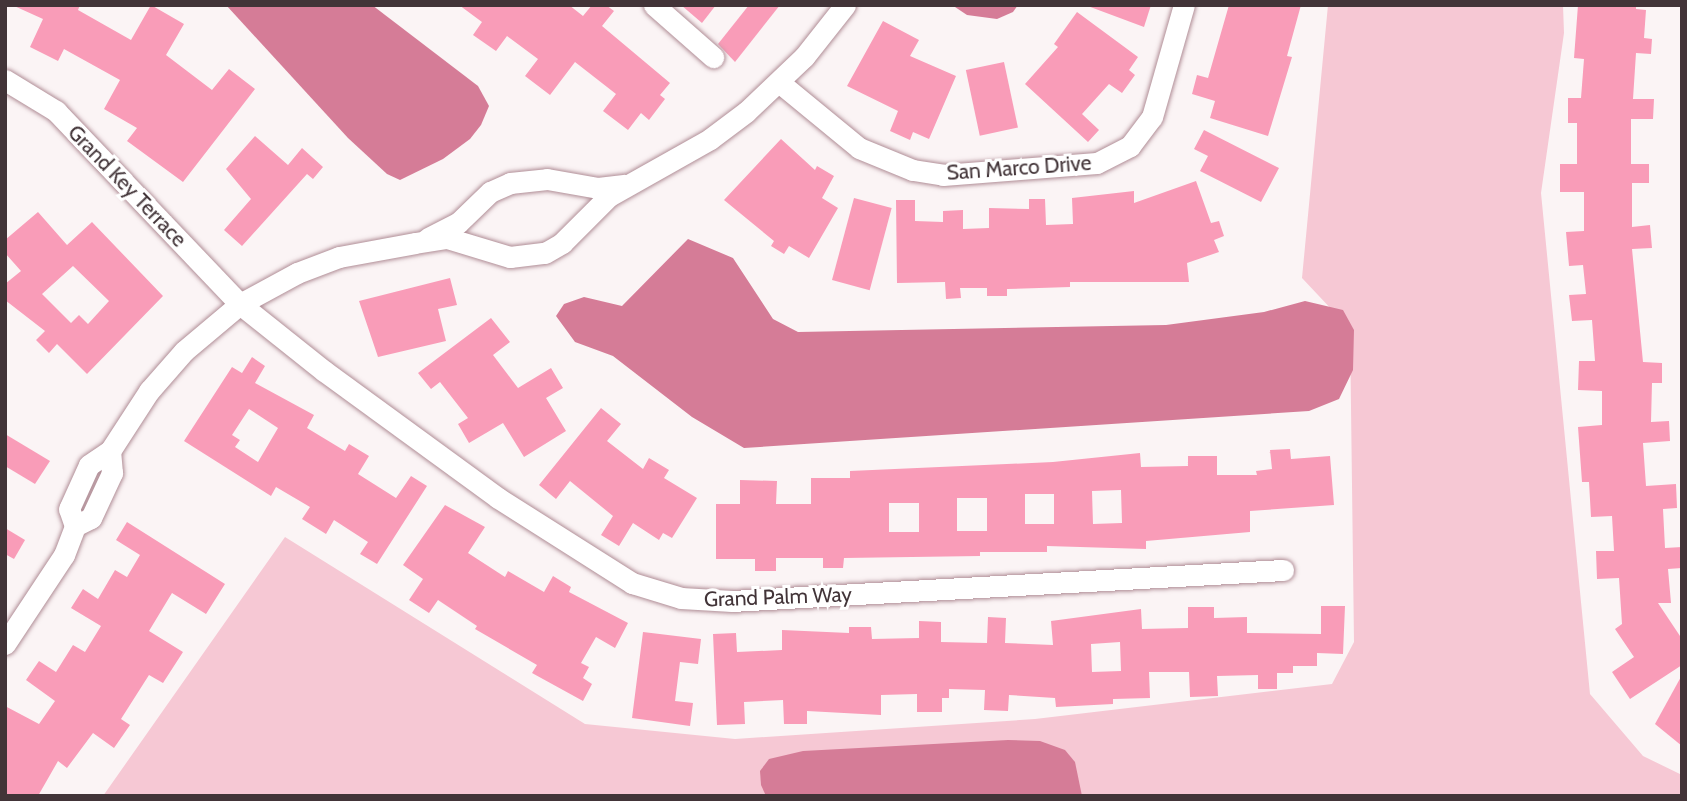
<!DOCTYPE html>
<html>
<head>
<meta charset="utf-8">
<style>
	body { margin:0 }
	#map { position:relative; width:1687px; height:801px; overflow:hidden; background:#fbf4f5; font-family:Cabin,sans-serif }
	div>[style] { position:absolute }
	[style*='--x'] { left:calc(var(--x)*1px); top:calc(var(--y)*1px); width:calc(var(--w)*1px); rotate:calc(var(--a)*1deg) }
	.green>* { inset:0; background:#f6c8d4 }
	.water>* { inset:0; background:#d57c97 }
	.building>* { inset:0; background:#f99cb8; transform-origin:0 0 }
	.roads { filter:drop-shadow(0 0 2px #b08d96) drop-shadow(0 0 2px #b08d96) }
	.minor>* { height:21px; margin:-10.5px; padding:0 10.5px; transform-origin:10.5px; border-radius:10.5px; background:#fff }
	span { translate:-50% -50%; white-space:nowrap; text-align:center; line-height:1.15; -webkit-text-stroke:6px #fff; paint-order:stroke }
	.street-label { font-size:21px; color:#423438 }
	.frame { position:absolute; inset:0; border:7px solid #423438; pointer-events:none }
</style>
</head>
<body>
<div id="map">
	<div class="green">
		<div style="clip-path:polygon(1328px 5px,1563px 5px,1564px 33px,1541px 193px,1590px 694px,1643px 756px,1682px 775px,1682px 796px,103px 796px,285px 537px,585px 724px,735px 739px,1035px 719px,1332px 684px,1354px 642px,1350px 329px,1302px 278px)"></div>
	</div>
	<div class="water">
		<div style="clip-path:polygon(226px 5px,372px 5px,478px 86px,489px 106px,481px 125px,470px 139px,443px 159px,400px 180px,387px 174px,348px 138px)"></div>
		<div style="clip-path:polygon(952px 5px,1018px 5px,1013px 12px,997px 19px,967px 15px)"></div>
		<div style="clip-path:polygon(688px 239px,733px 258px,773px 319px,798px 332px,1166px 325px,1264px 312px,1305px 301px,1343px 310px,1354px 330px,1353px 370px,1339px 399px,1309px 411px,744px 448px,692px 417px,613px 356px,575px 342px,556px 316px,564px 304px,584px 297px,622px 306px)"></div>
		<div style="clip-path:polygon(1008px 740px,1040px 741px,1065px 750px,1075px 762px,1082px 796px,766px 796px,761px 785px,760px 771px,769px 759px,803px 751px)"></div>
	</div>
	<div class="building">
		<div style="clip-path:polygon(12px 5px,80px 5px,78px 10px,131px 40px,151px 5px,184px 24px,166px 55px,212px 90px,229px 69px,255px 89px,183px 182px,127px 141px,137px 128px,104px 109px,120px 80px,64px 49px,58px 61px,30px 47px,43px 19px)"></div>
		<div style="clip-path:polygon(459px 5px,569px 5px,583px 16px,592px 5px,606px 5px,614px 11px,602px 26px,670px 83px,660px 95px,665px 99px,649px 120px,641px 113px,628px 130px,603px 111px,616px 94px,575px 62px,550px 95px,525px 76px,538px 59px,507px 36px,496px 51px,473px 35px,482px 22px)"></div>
		<div style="clip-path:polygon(681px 5px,716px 5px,702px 23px)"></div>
		<div style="clip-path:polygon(749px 5px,780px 5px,735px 62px,718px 44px)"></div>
		<div style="clip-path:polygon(1085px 5px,1151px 5px,1144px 27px)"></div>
		<div style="clip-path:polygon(1229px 5px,1301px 5px,1287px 56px,1292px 57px,1268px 136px,1210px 118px,1215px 101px,1192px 94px,1197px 75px,1208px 78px)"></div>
		<div style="clip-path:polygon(1578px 5px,1636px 5px,1636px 9px,1646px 10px,1644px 38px,1652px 39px,1651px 54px,1636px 53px,1633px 99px,1654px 99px,1653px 119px,1631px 119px,1631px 164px,1649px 164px,1649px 183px,1632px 183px,1632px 227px,1650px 225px,1652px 248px,1632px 249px,1643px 362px,1662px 363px,1662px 383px,1652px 383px,1651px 422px,1669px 421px,1670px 441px,1643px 443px,1646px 486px,1676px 484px,1677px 508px,1663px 509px,1665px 548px,1682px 547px,1682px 568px,1668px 569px,1671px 603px,1658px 603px,1682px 639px,1682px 665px,1630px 699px,1612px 672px,1634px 657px,1615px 629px,1622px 624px,1619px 578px,1597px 579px,1596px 551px,1614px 551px,1612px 516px,1591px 517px,1589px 482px,1582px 482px,1578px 427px,1602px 425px,1602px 391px,1578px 390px,1579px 361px,1595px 361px,1592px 320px,1572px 321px,1569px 295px,1586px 294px,1583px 265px,1569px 266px,1566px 232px,1584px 231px,1584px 192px,1560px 192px,1560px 164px,1577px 164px,1577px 123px,1568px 123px,1568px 98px,1581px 98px,1584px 59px,1574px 58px)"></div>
		<div style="clip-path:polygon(1077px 12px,1138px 57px,1129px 70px,1135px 75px,1122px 93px,1109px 84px,1082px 114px,1099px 130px,1088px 142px,1025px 84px,1058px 47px,1054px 44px)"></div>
		<div style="clip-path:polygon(883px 21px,919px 40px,910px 56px,956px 76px,929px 139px,913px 132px,910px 140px,890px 131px,898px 111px,847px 86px)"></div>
		<div style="left:1004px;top:62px;width:67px;height:39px;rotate:78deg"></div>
		<div style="clip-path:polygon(1204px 130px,1279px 168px,1261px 202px,1200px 171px,1208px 156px,1194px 149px)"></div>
		<div style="clip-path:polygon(255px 136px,288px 165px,302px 148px,323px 167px,313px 179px,307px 174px,242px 246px,224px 230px,251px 199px,226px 169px)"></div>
		<div style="clip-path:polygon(781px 139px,815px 170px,817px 166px,834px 176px,822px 198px,838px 208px,809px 258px,789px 246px,784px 254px,771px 246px,774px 241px,724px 200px)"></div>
		<div style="clip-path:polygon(1196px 181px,1211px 223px,1219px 221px,1224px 236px,1214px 240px,1219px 252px,1187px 263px,1189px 282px,1070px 282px,1070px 287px,1007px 289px,1007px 296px,987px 296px,987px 288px,960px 288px,961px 298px,946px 299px,945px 282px,897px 283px,896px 200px,915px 200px,915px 221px,943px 222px,943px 211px,963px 210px,963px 229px,989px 228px,989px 208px,1029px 209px,1029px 199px,1045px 199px,1046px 225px,1073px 224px,1072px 198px,1134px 191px,1134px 203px)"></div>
		<div style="left:854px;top:198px;width:39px;height:85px;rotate:15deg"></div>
		<div style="clip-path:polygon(evenodd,38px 212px,67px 245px,92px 222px,163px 296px,87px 374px,57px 344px,49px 353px,36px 340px,45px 331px,5px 300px,5px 284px,21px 271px,5px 253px,5px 240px,38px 212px,73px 266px,109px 301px,88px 324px,79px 315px,71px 323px,42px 294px,73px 266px)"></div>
		<div style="clip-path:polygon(450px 278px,457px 305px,438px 309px,446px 341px,378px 357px,359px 301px)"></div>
		<div style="clip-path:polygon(491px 318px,510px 342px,493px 355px,518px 388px,551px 368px,563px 388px,546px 398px,566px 431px,524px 457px,503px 423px,469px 443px,458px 424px,468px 418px,440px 382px,431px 389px,418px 373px)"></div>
		<div style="clip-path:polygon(evenodd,252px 357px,265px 366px,255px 383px,314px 415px,307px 428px,345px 451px,349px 444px,369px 456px,358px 474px,396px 498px,411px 476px,427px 486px,377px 564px,360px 554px,368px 542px,334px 520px,326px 534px,302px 519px,310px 507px,276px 487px,271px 496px,184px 441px,232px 367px,242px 373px,252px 357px,249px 409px,278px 428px,258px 462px,235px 447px,240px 440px,232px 435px,249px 409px)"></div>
		<div style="clip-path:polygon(601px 408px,621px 424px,607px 441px,643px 469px,649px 458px,669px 470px,664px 478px,697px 498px,672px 538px,663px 533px,659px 540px,633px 523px,619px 546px,601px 535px,613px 516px,570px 481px,556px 499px,539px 485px)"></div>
		<div style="clip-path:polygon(5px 434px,50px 461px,35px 484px,5px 466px)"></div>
		<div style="clip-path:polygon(evenodd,1290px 449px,1291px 459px,1330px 456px,1334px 505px,1250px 511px,1250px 532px,1146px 541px,1146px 549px,1047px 546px,1047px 552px,980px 552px,980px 556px,844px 558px,843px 568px,823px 568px,823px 558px,776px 558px,776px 571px,755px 571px,755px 559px,716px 559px,716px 504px,740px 504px,740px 480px,777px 481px,776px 504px,811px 504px,811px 478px,850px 478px,850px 471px,1053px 462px,1140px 453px,1141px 467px,1188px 466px,1188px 456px,1217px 456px,1217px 475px,1257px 475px,1256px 471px,1272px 469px,1270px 450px,1290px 449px,1121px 490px,1122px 523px,1093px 524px,1092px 491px,1121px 490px,1290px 449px,1025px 494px,1054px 494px,1054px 524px,1025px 524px,1025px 494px,1290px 449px,957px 498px,987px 498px,987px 531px,957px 531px,957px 498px,1290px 449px,889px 503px,919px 503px,919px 532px,889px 532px,889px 503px)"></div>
		<div style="clip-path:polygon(445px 505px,485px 527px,468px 553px,505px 577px,508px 571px,544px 592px,553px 576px,571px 587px,569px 592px,628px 623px,615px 648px,596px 637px,581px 663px,589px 667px,583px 678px,592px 684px,583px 701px,532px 673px,537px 665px,475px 629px,477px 626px,438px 600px,429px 613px,409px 600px,423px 579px,403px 565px)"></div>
		<div style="clip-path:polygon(127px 522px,225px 584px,206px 614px,172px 593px,149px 631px,183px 652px,163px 683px,149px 675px,121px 719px,130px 725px,114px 748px,93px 733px,67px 768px,58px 761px,38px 796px,5px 796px,5px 706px,39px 724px,55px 701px,26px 680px,39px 661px,56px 672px,73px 645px,85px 652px,101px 626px,71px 608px,83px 589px,98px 599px,115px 570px,127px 577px,140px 555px,116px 540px)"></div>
		<div style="clip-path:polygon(5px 528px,25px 540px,14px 559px,5px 554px)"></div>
		<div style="clip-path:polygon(evenodd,1321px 606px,1345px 606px,1343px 654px,1317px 653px,1317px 666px,1293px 666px,1293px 673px,1277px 673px,1277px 689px,1258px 689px,1258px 675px,1217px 676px,1218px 696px,1190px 697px,1189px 672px,1149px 672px,1150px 698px,1113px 699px,1113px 704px,1056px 707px,1055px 698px,1009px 695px,1008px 711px,984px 710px,985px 690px,949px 689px,949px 698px,942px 698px,942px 712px,917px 712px,917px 694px,881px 695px,881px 715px,807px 711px,807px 724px,784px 724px,783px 700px,744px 702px,745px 724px,717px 725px,713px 634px,736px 633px,737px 652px,782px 650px,782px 630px,849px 633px,849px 627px,871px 627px,872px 639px,919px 638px,919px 621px,941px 622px,941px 642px,987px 643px,988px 617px,1006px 618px,1005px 643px,1053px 645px,1051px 621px,1141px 609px,1142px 629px,1188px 628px,1188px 607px,1214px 607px,1214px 618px,1247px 617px,1247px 633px,1321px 634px,1321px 606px,1120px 642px,1121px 671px,1092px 672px,1091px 644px,1120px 642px)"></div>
		<div style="clip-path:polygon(643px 632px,701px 639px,698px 664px,680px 662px,675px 701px,693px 703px,690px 726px,632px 718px)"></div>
		<div style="clip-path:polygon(1682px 675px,1682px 746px,1655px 724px)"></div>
	</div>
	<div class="roads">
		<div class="minor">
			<div style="--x:654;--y:5;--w:79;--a:41.4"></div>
			<div style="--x:5;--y:80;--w:60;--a:31.3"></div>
			<div style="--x:56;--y:111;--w:267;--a:46.4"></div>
			<div style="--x:240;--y:304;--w:107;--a:38.6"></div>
			<div style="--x:324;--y:371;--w:215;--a:36.1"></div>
			<div style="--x:498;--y:498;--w:159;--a:32.4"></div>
			<div style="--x:632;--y:583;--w:51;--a:17"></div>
			<div style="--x:681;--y:598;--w:51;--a:3.4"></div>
			<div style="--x:732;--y:601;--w:552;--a:-3.22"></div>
			<div style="--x:780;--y:83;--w:102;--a:39.4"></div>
			<div style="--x:859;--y:148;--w:58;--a:22.2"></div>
			<div style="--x:913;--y:170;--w:30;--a:9"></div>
			<div style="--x:943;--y:175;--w:154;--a:-4.5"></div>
			<div style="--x:1097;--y:163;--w:37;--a:-27"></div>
			<div style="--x:1130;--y:146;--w:36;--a:-53"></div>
			<div style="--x:1152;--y:117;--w:116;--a:-74.1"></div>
			<div style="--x:428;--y:238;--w:34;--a:-27"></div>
			<div style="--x:458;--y:223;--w:45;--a:-44.1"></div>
			<div style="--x:490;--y:192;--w:22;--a:-24"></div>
			<div style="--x:510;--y:183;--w:37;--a:-6"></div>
			<div style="--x:547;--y:179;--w:52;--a:10"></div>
			<div style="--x:598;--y:188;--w:26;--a:-7"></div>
			<div style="--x:75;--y:526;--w:18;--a:-109"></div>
			<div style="--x:69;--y:509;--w:48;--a:-65.6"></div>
			<div style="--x:89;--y:465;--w:25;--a:-34"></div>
			<div style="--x:110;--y:451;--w:72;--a:-57"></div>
			<div style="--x:149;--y:391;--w:53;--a:-48.8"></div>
			<div style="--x:184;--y:351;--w:73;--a:-40"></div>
			<div style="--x:240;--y:304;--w:65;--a:-28.5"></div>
			<div style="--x:297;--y:273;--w:45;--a:-20.9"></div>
			<div style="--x:339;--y:257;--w:77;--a:-10.4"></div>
			<div style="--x:415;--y:243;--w:32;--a:-9"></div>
			<div style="--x:447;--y:238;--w:66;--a:16.8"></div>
			<div style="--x:510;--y:257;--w:35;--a:-7"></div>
			<div style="--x:545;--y:253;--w:20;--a:-30"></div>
			<div style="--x:562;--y:243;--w:66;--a:-45"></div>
			<div style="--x:609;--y:196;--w:116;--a:-29.4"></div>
			<div style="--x:710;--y:139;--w:45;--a:-36.9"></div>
			<div style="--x:746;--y:112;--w:80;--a:-43.5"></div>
			<div style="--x:804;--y:57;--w:66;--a:-51.7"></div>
			<div style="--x:5;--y:644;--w:107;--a:-56.5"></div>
			<div style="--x:64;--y:555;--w:31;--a:-69"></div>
			<div style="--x:75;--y:526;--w:18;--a:-27"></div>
			<div style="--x:91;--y:518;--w:50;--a:-65"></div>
			<div style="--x:112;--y:473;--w:22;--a:-95"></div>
		</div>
	</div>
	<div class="street-label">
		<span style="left:1019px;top:168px;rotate:-4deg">San Marco Drive</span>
		<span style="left:127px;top:186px;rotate:46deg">Grand Key Terrace</span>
		<span style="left:778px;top:597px;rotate:-2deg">Grand Palm Way</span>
	</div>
	<div class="frame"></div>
</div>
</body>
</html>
